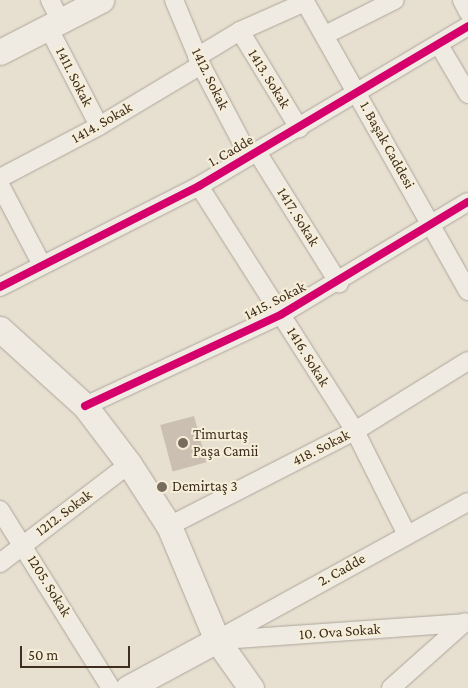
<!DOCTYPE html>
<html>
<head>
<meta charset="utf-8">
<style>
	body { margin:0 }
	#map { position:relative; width:468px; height:688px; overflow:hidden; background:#e7e0d1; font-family:"Crimson Pro",serif }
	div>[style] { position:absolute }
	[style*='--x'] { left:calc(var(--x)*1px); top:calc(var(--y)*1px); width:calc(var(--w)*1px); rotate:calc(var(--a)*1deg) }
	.building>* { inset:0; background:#cbbfb2; transform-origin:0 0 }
	.roads { filter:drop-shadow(0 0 1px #ada599) drop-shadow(0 0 1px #ada599) }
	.street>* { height:18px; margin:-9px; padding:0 9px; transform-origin:9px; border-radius:9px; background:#efebe3 }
	.secondary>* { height:25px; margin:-12.5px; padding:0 12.5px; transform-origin:12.5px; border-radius:12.5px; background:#efebe3 }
	.cycleway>* { height:8px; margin:-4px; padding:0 4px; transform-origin:4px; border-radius:4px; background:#d6006c }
	.dots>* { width:14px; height:14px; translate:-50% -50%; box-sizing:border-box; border:2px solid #f7eed8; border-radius:50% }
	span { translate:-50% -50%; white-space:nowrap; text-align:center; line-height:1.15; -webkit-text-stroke:4px #f7eed8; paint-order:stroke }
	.street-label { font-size:15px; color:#3d2e20 }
	.poi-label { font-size:15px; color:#3d2e20 }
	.left { translate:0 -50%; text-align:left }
	.scale { position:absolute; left:20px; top:646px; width:110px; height:22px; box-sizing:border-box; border:2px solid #3d2e20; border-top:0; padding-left:6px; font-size:15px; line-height:18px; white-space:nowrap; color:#3d2e20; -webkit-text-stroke:4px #f7eed8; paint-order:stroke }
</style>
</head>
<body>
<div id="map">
	<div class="building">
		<div style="left:194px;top:416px;width:48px;height:35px;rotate:75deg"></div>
	</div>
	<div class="roads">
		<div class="street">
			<div style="--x:50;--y:0;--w:22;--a:63"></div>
			<div style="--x:174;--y:0;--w:70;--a:67.4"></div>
			<div style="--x:201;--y:65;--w:103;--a:62.2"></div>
			<div style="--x:304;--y:0;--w:334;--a:60.6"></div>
			<div style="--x:462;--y:0;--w:13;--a:63"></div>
			<div style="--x:48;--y:27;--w:111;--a:62.7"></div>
			<div style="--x:240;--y:31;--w:114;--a:58.7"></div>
			<div style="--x:325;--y:35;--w:78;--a:-26.6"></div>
			<div style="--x:439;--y:45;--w:57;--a:59.4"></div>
			<div style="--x:197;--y:57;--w:50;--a:-31.2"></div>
			<div style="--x:240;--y:31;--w:71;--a:-24"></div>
			<div style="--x:257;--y:152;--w:155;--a:58"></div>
			<div style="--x:0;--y:178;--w:112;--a:-27.7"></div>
			<div style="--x:99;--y:126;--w:119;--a:-30.9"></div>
			<div style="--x:0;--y:185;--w:90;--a:62.3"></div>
			<div style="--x:199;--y:186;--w:290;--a:57.5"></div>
			<div style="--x:355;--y:431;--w:116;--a:63.4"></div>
			<div style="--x:0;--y:287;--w:223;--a:-26.9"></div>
			<div style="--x:199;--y:186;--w:313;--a:-30.7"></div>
			<div style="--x:85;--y:406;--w:217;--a:-25"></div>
			<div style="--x:282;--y:314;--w:217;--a:-31.1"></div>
			<div style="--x:0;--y:510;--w:210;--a:58.1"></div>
			<div style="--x:169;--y:526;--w:209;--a:-27.1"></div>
			<div style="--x:355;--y:431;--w:133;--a:-31.8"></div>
			<div style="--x:0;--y:563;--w:163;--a:-37.5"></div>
			<div style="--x:217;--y:640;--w:286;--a:-28.8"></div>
			<div style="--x:222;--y:640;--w:242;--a:-4"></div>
			<div style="--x:391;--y:688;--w:99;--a:-41.7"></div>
		</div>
		<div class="secondary">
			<div style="--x:0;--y:52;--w:114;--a:-27.2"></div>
			<div style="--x:0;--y:329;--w:115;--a:42.2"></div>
			<div style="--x:85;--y:406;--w:73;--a:52.8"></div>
			<div style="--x:129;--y:464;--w:74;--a:57.2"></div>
			<div style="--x:169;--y:526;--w:124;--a:67.2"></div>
			<div style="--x:217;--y:640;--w:59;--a:54.7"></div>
			<div style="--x:128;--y:688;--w:101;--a:-28.3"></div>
		</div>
	</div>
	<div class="cycleway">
		<div style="--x:0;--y:287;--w:223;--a:-26.9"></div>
		<div style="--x:199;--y:186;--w:313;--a:-30.7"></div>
		<div style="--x:85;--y:406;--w:217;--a:-25"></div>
		<div style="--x:282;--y:314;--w:217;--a:-31.1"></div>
	</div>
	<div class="dots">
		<div style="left:183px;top:443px;background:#786c5e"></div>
		<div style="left:162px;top:487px;background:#786c5e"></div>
	</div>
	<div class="street-label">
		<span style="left:74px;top:77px;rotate:63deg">1411. Sokak</span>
		<span style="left:210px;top:79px;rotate:64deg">1412. Sokak</span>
		<span style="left:269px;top:79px;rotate:58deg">1413. Sokak</span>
		<span style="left:102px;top:123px;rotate:-30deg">1414. Sokak</span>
		<span style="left:387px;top:145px;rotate:61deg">1. Başak Caddesi</span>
		<span style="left:231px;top:151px;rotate:-30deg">1. Cadde</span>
		<span style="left:298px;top:217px;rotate:58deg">1417. Sokak</span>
		<span style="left:275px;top:301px;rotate:-27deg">1415. Sokak</span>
		<span style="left:308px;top:357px;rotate:58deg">1416. Sokak</span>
		<span style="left:321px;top:448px;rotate:-27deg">418. Sokak</span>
		<span style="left:64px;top:513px;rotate:-37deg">1212. Sokak</span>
		<span style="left:342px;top:570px;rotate:-29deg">2. Cadde</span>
		<span style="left:49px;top:586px;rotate:58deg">1205. Sokak</span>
		<span style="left:340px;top:632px;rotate:-4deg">10. Ova Sokak</span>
	</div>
	<div class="poi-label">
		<span class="left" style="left:193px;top:443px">Timurtaş<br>Paşa Camii</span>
		<span class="left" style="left:172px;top:487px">Demirtaş 3</span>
	</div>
	<div class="scale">50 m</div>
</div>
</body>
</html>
